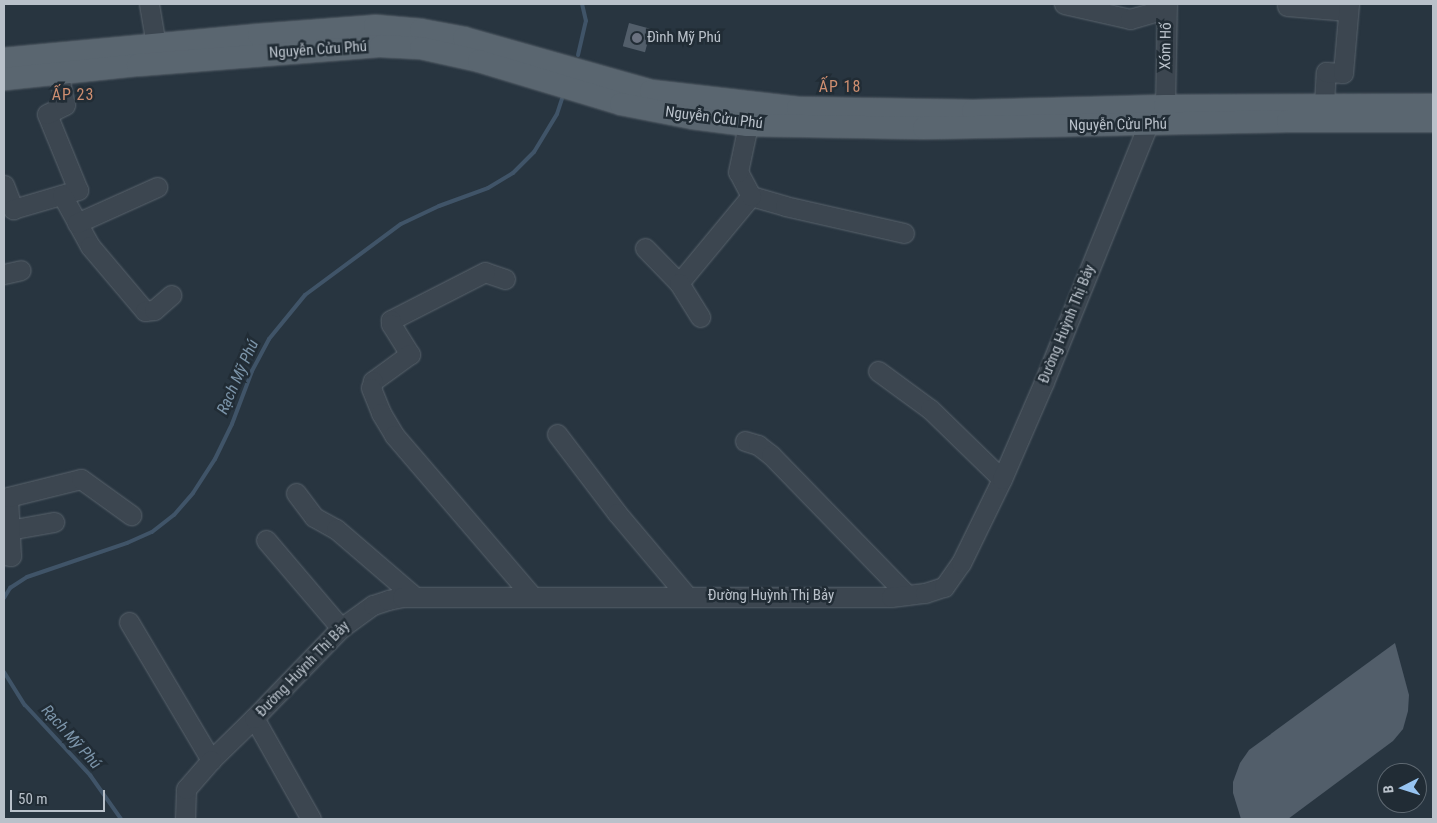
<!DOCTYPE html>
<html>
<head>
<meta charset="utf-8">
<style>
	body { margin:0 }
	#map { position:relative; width:1437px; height:823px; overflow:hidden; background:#283540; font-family:"Roboto Condensed",sans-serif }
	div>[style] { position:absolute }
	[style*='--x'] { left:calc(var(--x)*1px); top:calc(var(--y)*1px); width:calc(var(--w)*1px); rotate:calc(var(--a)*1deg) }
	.stream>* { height:4px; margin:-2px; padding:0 2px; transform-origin:2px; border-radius:2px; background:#405468 }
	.building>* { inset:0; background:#525e6a; transform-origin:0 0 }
	.roads { filter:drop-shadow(0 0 1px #5a646d) drop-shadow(0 0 1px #5a646d) }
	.minor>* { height:19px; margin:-9.5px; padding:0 9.5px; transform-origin:9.5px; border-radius:9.5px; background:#3c4650 }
	.major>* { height:22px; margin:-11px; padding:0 11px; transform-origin:11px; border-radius:11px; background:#5a6670 }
	.dots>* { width:14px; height:14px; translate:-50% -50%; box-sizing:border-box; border:2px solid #212c35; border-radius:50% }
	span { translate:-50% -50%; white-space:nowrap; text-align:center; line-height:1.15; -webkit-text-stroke:5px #212c35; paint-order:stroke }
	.poi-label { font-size:15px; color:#b9c1ca }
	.left { translate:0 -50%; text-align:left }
	.street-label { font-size:15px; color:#b9c1ca }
	.neighbourhood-label { font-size:16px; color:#ce8e70; letter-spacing:1px }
	.water-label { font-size:16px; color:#7c95aa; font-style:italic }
	.frame { position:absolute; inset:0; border:5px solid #b9c1ca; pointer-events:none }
	.north { position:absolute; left:1377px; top:763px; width:50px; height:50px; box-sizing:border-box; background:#212c35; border:1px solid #5e6871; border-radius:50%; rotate:265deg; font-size:14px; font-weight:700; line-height:20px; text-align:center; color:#b9c1ca }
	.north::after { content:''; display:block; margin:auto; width:18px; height:22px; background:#97c4f1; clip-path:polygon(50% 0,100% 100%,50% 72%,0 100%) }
	.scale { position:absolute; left:10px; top:790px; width:95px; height:22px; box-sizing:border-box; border:2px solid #b9c1ca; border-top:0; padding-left:6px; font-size:15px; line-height:18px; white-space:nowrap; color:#b9c1ca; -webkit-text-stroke:4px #212c35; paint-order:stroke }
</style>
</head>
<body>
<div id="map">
	<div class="stream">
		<div style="--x:578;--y:55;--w:35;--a:-77"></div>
		<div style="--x:586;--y:21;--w:17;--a:-103"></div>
		<div style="--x:4;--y:598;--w:12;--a:-59"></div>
		<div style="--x:10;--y:588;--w:20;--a:-33"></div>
		<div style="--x:27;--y:577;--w:106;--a:-18.8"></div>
		<div style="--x:127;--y:543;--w:27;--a:-24"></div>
		<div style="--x:152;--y:532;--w:28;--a:-38"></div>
		<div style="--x:174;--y:515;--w:29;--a:-49"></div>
		<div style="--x:193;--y:493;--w:40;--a:-57.1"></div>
		<div style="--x:215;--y:459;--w:39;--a:-64"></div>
		<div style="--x:232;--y:424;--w:57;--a:-69.3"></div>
		<div style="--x:252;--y:371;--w:36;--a:-62"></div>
		<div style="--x:269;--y:339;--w:57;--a:-50.7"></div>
		<div style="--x:305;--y:295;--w:119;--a:-36.5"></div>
		<div style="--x:401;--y:224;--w:42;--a:-25.3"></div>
		<div style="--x:439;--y:206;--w:52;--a:-20.2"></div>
		<div style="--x:488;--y:188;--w:29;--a:-31"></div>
		<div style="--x:513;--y:173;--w:30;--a:-45"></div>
		<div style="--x:534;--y:152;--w:44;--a:-58.8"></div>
		<div style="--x:557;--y:114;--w:16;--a:-72"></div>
		<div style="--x:4;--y:672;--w:39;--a:58"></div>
		<div style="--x:25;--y:705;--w:96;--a:47.1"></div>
		<div style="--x:90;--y:775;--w:54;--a:54.8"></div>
	</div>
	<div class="building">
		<div style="left:629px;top:23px;width:23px;height:24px;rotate:15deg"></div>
		<div style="clip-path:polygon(1395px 643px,1409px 695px,1408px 711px,1403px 729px,1393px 741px,1288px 819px,1241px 819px,1233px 793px,1233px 782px,1240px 763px,1249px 750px)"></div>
	</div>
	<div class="roads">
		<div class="minor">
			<div style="--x:149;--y:4;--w:42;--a:80.3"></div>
			<div style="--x:1064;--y:4;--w:68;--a:12.8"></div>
			<div style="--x:1130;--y:19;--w:26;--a:-16"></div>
			<div style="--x:1287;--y:6;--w:61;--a:4.7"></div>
			<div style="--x:1324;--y:105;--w:33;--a:-87"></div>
			<div style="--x:1326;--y:72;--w:17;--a:3"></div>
			<div style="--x:1343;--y:73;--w:69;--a:-85"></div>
			<div style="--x:1165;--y:106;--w:102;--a:-88.9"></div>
			<div style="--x:4;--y:185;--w:26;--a:69"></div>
			<div style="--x:13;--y:209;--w:68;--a:-16.3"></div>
			<div style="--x:78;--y:190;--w:82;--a:-112.2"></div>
			<div style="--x:47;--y:114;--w:20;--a:-27"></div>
			<div style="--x:65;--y:105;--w:33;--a:-102"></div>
			<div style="--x:62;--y:195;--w:58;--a:61.2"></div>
			<div style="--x:90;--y:246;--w:85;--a:49.8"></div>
			<div style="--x:145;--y:311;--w:9;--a:-6"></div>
			<div style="--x:154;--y:310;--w:23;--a:-41"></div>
			<div style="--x:751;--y:196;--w:35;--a:16"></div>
			<div style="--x:785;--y:206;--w:122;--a:12.8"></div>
			<div style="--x:77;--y:223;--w:88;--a:-24.2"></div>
			<div style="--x:645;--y:248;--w:49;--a:45.8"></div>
			<div style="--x:679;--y:283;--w:113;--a:-50.4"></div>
			<div style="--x:751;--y:196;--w:27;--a:-118"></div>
			<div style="--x:738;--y:172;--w:48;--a:-78"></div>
			<div style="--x:4;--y:274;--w:17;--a:-13"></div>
			<div style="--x:505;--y:279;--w:21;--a:-161"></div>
			<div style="--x:485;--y:272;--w:106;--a:152.9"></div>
			<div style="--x:391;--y:320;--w:4;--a:90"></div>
			<div style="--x:391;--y:324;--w:36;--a:58"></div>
			<div style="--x:410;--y:354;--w:46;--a:143.9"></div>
			<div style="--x:373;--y:381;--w:7;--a:106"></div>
			<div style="--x:371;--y:388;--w:27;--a:68"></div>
			<div style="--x:381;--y:413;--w:26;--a:59"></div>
			<div style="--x:394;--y:435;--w:212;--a:49.4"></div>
			<div style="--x:679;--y:283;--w:40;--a:58"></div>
			<div style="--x:878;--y:371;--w:64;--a:36.2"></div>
			<div style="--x:930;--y:409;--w:100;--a:44.2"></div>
			<div style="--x:557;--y:434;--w:99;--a:52.8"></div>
			<div style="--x:617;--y:513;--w:107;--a:49.9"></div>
			<div style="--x:745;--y:441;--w:14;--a:17"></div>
			<div style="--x:758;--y:445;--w:16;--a:38"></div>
			<div style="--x:771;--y:455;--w:195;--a:45.8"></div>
			<div style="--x:296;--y:493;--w:30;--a:53"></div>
			<div style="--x:314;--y:517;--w:25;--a:29"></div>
			<div style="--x:336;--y:529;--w:104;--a:40.7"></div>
			<div style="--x:9;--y:530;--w:46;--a:-10.1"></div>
			<div style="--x:266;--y:540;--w:116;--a:49.6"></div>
			<div style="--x:4;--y:555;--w:7;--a:8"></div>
			<div style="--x:11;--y:556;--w:59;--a:-92.9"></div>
			<div style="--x:8;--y:497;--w:75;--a:-13.9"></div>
			<div style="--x:81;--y:479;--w:62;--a:35.8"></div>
			<div style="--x:129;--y:622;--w:161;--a:59.3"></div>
			<div style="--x:211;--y:760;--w:60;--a:-44.3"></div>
			<div style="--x:185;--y:819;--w:30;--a:-88"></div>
			<div style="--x:186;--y:789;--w:38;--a:-49"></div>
			<div style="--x:311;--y:819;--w:116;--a:-119.4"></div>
			<div style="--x:254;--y:718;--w:125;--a:-46"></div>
			<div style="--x:341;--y:628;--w:39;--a:-36"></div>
			<div style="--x:373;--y:605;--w:16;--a:-18"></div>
			<div style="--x:388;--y:600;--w:14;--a:-12"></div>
			<div style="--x:402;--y:597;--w:489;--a:0"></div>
			<div style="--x:891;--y:597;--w:34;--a:-7"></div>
			<div style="--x:925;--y:593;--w:20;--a:-18"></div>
			<div style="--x:944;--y:587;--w:29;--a:-55"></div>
			<div style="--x:961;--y:563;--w:93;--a:-64"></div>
			<div style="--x:1002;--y:479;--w:106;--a:-66.6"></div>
			<div style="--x:1044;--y:382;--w:277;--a:-68"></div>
		</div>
		<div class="major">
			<div style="--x:4;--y:59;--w:256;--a:-5.4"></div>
			<div style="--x:259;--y:35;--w:116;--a:-4.4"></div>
			<div style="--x:375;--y:26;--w:46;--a:5"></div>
			<div style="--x:421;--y:30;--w:44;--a:10.5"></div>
			<div style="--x:464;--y:38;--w:194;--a:15.8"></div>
			<div style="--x:651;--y:91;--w:148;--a:6.6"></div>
			<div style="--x:798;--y:108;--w:175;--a:1"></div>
			<div style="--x:973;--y:111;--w:192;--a:-1.5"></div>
			<div style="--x:1165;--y:106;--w:268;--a:-0.2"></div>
			<div style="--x:4;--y:79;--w:135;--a:-6"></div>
			<div style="--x:138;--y:65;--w:244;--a:-4.5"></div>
			<div style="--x:381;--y:46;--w:40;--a:2.9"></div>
			<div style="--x:421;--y:48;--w:59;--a:12.6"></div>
			<div style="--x:479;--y:61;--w:148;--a:16.8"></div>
			<div style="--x:621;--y:104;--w:73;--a:11"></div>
			<div style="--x:693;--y:118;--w:55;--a:7.3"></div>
			<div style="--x:748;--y:125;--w:176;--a:1"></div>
			<div style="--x:924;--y:128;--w:364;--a:-1.1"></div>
			<div style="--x:1288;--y:121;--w:145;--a:0"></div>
		</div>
	</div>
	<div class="dots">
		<div style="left:637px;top:38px;background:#6b7280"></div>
	</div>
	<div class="poi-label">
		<span class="left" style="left:647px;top:38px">Đình Mỹ Phú</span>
	</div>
	<div class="street-label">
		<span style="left:1166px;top:46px;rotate:-89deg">Xóm Hố</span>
		<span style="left:318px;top:50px;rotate:-4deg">Nguyễn Cửu Phú</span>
		<span style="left:714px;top:118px;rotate:7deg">Nguyễn Cửu Phú</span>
		<span style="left:1118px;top:125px;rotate:-1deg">Nguyễn Cửu Phú</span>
		<span style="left:1067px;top:324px;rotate:-68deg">Đường Huỳnh Thị Bảy</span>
		<span style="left:771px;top:596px">Đường Huỳnh Thị Bảy</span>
		<span style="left:303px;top:669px;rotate:-46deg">Đường Huỳnh Thị Bảy</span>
	</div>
	<div class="neighbourhood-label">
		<span style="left:840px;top:87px">ẤP 18</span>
		<span style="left:73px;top:95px">ẤP 23</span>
	</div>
	<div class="water-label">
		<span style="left:238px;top:377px;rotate:-66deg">Rạch Mỹ Phú</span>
		<span style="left:71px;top:737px;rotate:48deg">Rạch Mỹ Phú</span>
	</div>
	<div class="frame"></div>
	<div class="north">B</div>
	<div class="scale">50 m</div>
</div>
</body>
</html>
